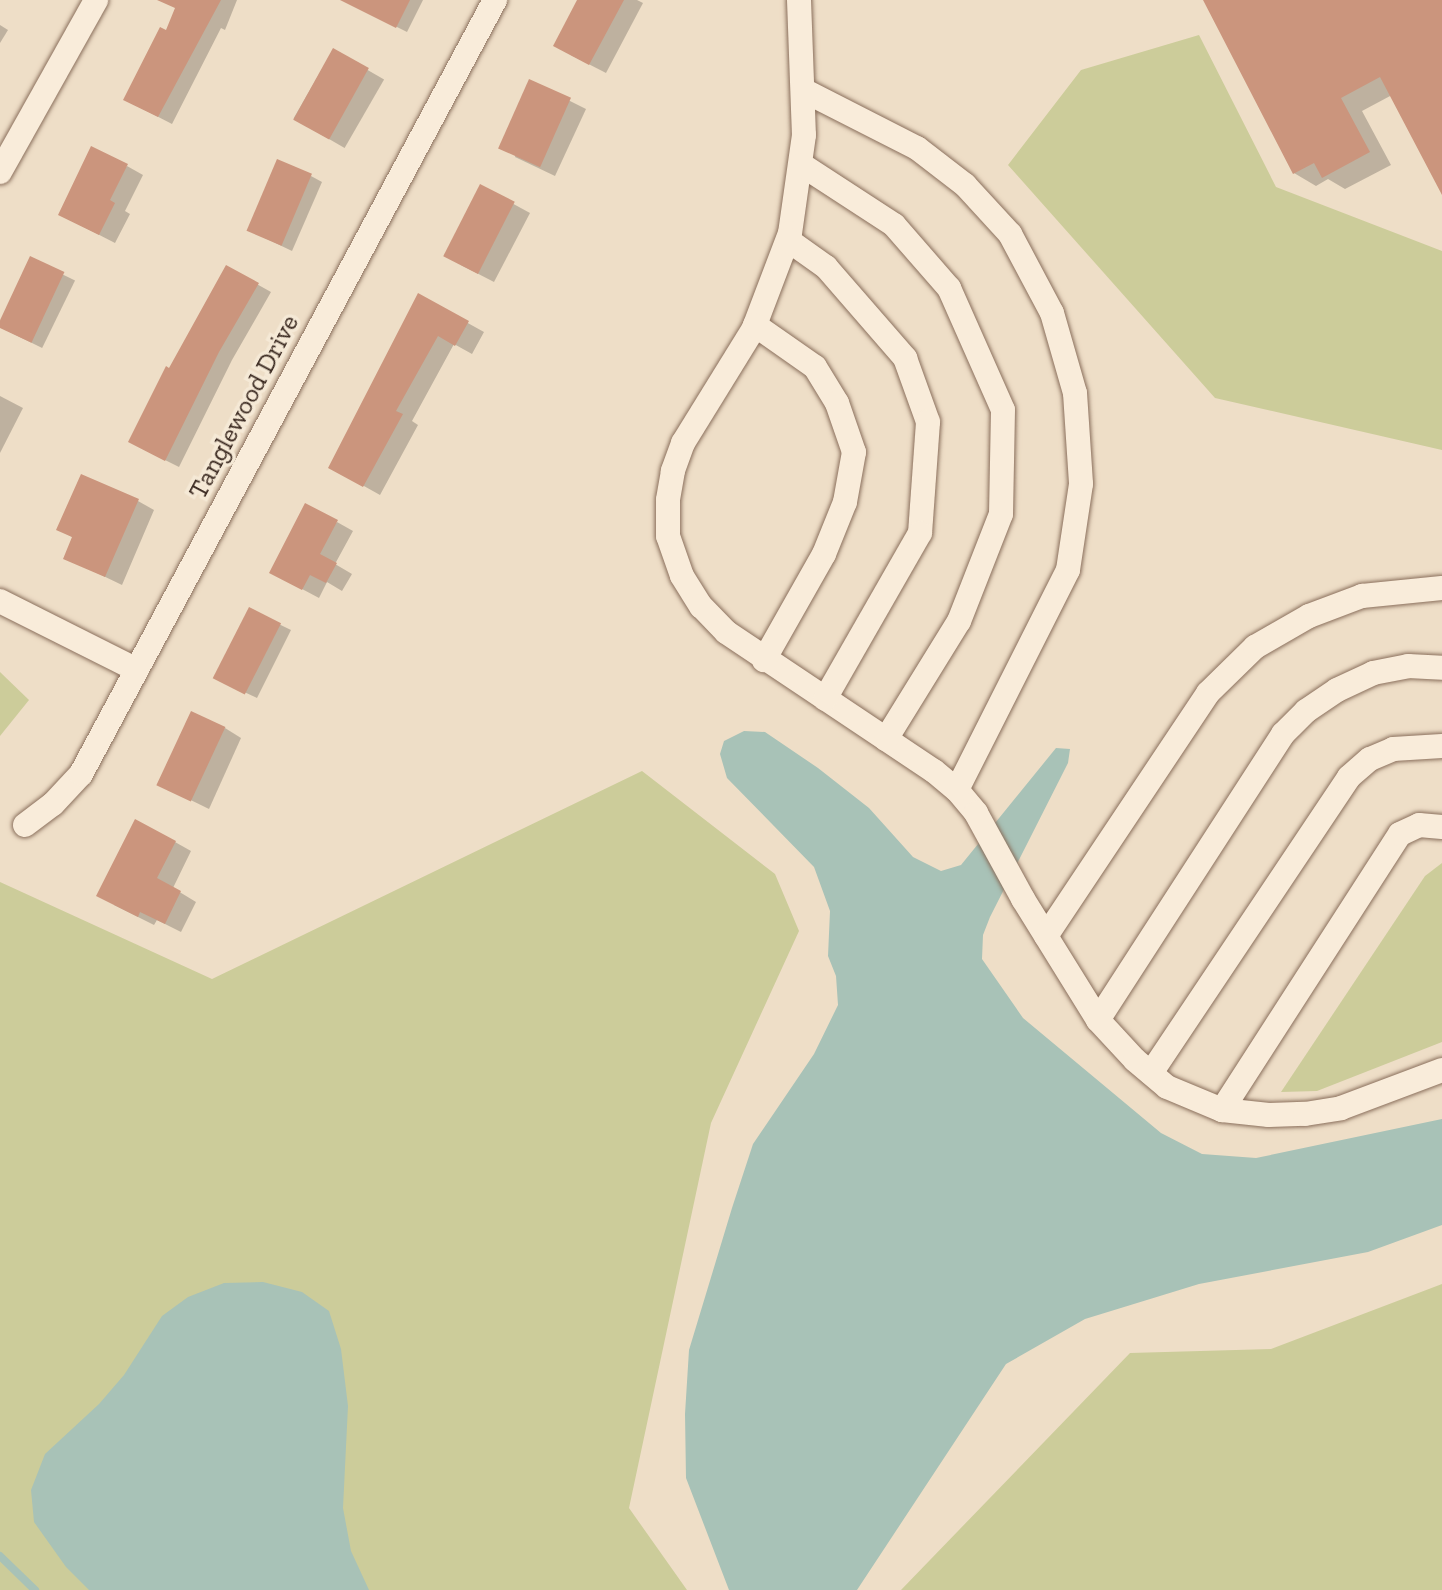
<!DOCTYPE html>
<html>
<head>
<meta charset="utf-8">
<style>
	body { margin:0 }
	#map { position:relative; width:1442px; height:1590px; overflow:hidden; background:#eedec7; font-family:"Zilla Slab",serif }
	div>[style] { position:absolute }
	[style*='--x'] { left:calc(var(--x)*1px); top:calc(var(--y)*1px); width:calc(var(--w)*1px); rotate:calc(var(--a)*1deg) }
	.green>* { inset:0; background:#cccc9a }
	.water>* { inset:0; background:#a8c2b7 }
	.shadow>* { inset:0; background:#0003; transform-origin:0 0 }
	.stream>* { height:8px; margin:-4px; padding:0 4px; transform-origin:4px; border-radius:4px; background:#a8c2b7 }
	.building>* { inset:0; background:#cb957d; transform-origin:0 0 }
	.roads { filter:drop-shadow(0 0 2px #8a6f5c) drop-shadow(0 0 2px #8a6f5c) }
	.minor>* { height:24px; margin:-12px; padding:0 12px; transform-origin:12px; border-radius:12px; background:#f9ecda }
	span { translate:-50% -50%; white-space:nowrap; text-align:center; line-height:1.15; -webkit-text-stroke:7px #f5e9d6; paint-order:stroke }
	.street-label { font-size:26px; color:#3a2920 }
</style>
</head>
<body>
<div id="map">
	<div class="green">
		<div style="clip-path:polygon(1199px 35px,1276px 187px,1442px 251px,1442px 450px,1215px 398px,1008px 165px,1081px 70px)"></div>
		<div style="clip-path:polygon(0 672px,29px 700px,0 736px)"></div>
		<div style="clip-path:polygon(642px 771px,775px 874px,799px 931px,711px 1123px,629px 1508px,687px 1590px,0 1590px,0 882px,212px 979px)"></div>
		<div style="clip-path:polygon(1442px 863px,1442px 1042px,1317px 1091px,1281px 1092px,1425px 876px)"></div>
		<div style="clip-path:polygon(1442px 1284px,1442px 1590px,901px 1590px,1130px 1353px,1271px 1349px)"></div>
	</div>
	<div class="water">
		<div style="clip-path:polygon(744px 731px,765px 732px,818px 768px,869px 808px,913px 857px,941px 871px,961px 865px,1056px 748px,1070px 749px,1068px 763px,990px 917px,983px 935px,982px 959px,1023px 1018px,1161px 1133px,1202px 1154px,1256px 1158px,1442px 1119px,1442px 1225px,1368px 1252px,1199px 1284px,1085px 1319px,1006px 1364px,857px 1590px,729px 1590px,686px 1478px,685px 1414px,689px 1350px,732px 1208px,753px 1144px,814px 1054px,838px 1005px,836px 976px,828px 956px,830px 911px,814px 867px,727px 778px,720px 754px,724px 741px)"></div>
		<div style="clip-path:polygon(263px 1282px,302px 1292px,329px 1311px,341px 1349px,348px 1406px,343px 1508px,351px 1551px,369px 1590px,89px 1590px,66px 1567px,34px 1522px,31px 1490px,45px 1454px,99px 1404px,124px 1375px,162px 1316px,188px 1297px,224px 1283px)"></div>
	</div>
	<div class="shadow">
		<div style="clip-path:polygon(181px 0,237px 0,225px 30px,221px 28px,172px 124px,139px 107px)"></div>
		<div style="clip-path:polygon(369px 0,423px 0,407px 32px,375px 16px)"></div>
		<div style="clip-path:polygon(579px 0,637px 0,643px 3px,606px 73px,571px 55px)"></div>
		<div style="clip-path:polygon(1205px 0,1442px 0,1442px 183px,1392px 95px,1362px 111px,1391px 165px,1345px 189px,1328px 179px,1316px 186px,1294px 173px)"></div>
		<div style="clip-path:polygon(0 25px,8px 30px,0 43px)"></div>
		<div style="left:333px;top:50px;width:59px;height:79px;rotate:30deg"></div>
		<div style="clip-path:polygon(530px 81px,586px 109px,555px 176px,515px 157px)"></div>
		<div style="clip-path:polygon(127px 166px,143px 175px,125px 211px,130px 214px,115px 243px,76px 223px)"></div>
		<div style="clip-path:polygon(311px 176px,322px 182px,292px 251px,248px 230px)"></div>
		<div style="clip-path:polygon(481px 186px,530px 213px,494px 282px,461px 265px)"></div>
		<div style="left:31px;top:259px;width:49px;height:75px;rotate:26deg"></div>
		<div style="clip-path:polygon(226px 267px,271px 292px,232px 360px,179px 467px,143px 449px)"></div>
		<div style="clip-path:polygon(419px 296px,484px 332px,472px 354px,454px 344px,412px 421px,418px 425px,380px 495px,330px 467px)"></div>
		<div style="clip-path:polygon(0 396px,23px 408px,0 453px)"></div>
		<div style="clip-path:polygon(138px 501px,154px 510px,122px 585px,66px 558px,74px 538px,59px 530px)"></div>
		<div style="clip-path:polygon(337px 522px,353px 531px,335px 564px,352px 574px,342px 591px,327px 582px,319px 598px,287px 581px)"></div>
		<div style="clip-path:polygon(250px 610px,291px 630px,257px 698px,227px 684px)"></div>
		<div style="clip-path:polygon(225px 728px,241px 738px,209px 809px,160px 785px)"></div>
		<div style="clip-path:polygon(175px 842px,191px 851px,173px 888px,196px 902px,181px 932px,157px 920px,154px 925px,114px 905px)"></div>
	</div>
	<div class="stream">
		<div style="--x:0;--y:1556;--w:49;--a:44.2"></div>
	</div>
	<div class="building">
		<div style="clip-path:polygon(157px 0,221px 0,158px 117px,123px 100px,160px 27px,166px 30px,175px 8px)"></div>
		<div style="clip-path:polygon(340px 0,410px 0,396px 28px)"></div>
		<div style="clip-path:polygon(577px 0,624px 0,589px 65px,553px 46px)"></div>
		<div style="clip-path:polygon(1203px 0,1442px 0,1442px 195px,1380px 77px,1341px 98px,1370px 152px,1322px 178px,1314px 163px,1293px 174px)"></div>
		<div style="left:333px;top:48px;width:41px;height:82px;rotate:29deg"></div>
		<div style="left:529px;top:79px;width:46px;height:76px;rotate:24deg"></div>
		<div style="clip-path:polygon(91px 146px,128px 164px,110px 200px,115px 203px,99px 235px,58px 215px)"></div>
		<div style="left:277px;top:159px;width:38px;height:78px;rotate:23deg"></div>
		<div style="left:480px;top:184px;width:39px;height:81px;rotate:27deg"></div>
		<div style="left:30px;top:256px;width:38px;height:78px;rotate:25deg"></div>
		<div style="clip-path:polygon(226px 265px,259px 283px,219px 352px,165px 461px,128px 442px,166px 366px,169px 368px)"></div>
		<div style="clip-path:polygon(418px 293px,469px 321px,455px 346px,438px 336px,396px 411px,403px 414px,363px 487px,328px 468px)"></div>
		<div style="clip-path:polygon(81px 474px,139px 499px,105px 577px,63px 559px,72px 537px,56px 530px)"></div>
		<div style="clip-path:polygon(305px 503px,338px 520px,320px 554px,337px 563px,326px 583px,310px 575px,302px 590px,269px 573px)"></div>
		<div style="left:249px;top:607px;width:36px;height:80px;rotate:27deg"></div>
		<div style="left:191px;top:711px;width:38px;height:82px;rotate:25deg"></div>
		<div style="clip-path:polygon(135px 819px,176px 841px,157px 878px,181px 891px,165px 924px,140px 912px,138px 917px,96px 896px)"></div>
	</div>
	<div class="roads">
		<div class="minor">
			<div style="--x:799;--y:0;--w:135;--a:87.9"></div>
			<div style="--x:804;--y:135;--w:99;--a:98.1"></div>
			<div style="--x:790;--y:233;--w:102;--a:110.8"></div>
			<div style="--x:754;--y:328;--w:135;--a:121.7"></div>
			<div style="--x:683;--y:443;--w:30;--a:110"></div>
			<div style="--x:673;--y:471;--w:29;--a:100"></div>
			<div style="--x:668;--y:500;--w:36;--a:90"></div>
			<div style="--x:668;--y:536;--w:42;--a:70.7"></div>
			<div style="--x:682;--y:576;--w:36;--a:58"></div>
			<div style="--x:701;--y:606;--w:36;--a:46"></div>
			<div style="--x:726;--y:632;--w:250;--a:33.8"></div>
			<div style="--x:934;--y:771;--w:30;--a:40"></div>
			<div style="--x:957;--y:790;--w:30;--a:50"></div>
			<div style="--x:976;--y:813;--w:98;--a:61.3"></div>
			<div style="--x:1023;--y:899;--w:142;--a:58.2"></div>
			<div style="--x:1098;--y:1020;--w:54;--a:47.2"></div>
			<div style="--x:1135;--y:1060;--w:42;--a:40.2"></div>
			<div style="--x:1167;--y:1087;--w:60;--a:22.7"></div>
			<div style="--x:1222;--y:1110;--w:47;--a:6.1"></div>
			<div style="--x:1269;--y:1115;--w:36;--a:-2"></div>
			<div style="--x:1305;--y:1114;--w:36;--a:-9"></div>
			<div style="--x:1341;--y:1108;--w:108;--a:-20.6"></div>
			<div style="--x:803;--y:90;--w:128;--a:27"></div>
			<div style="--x:917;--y:148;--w:61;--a:37.6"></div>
			<div style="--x:965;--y:185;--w:67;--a:47.4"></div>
			<div style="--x:1010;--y:234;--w:89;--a:62"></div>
			<div style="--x:1052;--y:313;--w:83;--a:74"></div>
			<div style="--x:1075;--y:393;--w:91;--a:86.2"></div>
			<div style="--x:1081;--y:484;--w:87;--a:98.6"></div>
			<div style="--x:1068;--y:570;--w:246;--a:116.8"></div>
			<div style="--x:802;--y:165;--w:110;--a:33.1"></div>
			<div style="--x:894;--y:225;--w:84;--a:48.9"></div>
			<div style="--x:949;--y:288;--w:133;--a:66.1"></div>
			<div style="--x:1003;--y:410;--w:104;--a:91.1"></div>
			<div style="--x:1001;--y:514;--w:115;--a:111.4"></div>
			<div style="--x:959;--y:621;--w:139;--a:121.7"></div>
			<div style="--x:0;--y:172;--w:197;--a:-60.8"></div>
			<div style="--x:788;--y:240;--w:47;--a:35.4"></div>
			<div style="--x:826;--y:267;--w:121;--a:49"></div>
			<div style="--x:905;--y:358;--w:68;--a:70.2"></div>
			<div style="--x:928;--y:422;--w:111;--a:94.1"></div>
			<div style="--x:920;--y:533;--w:191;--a:119.8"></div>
			<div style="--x:755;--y:325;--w:73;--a:35"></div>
			<div style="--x:815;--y:367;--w:42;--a:58.6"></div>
			<div style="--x:837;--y:403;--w:52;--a:70.9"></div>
			<div style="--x:854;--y:452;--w:51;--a:100.2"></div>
			<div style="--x:845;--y:502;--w:56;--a:112"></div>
			<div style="--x:824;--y:554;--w:122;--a:119.5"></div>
			<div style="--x:0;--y:601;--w:153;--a:26.7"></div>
			<div style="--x:25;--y:825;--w:35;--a:-37"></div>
			<div style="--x:53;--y:804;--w:41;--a:-47"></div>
			<div style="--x:81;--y:774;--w:878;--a:-61.86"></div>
			<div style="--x:1046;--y:936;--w:292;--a:-56.3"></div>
			<div style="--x:1208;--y:693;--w:66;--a:-44.4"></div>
			<div style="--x:1255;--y:647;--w:62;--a:-29.9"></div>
			<div style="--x:1309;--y:616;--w:57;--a:-20.7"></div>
			<div style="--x:1362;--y:596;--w:80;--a:-5.7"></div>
			<div style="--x:1098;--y:1020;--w:341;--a:-57.1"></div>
			<div style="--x:1283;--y:734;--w:33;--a:-45"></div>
			<div style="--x:1306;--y:711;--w:37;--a:-34"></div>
			<div style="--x:1337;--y:690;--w:40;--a:-25"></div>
			<div style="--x:1373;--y:673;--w:36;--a:-11"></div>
			<div style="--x:1408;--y:666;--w:34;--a:3"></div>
			<div style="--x:1151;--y:1073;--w:356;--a:-56.2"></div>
			<div style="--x:1349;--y:777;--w:28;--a:-41"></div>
			<div style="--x:1370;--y:759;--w:25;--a:-23"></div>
			<div style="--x:1393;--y:749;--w:49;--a:-3.5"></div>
			<div style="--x:1222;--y:1110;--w:328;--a:-57.2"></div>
			<div style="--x:1400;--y:834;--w:21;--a:-25"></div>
			<div style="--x:1419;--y:825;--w:23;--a:5"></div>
		</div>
	</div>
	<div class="street-label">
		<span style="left:244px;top:407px;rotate:-62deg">Tanglewood Drive</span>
	</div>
</div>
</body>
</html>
